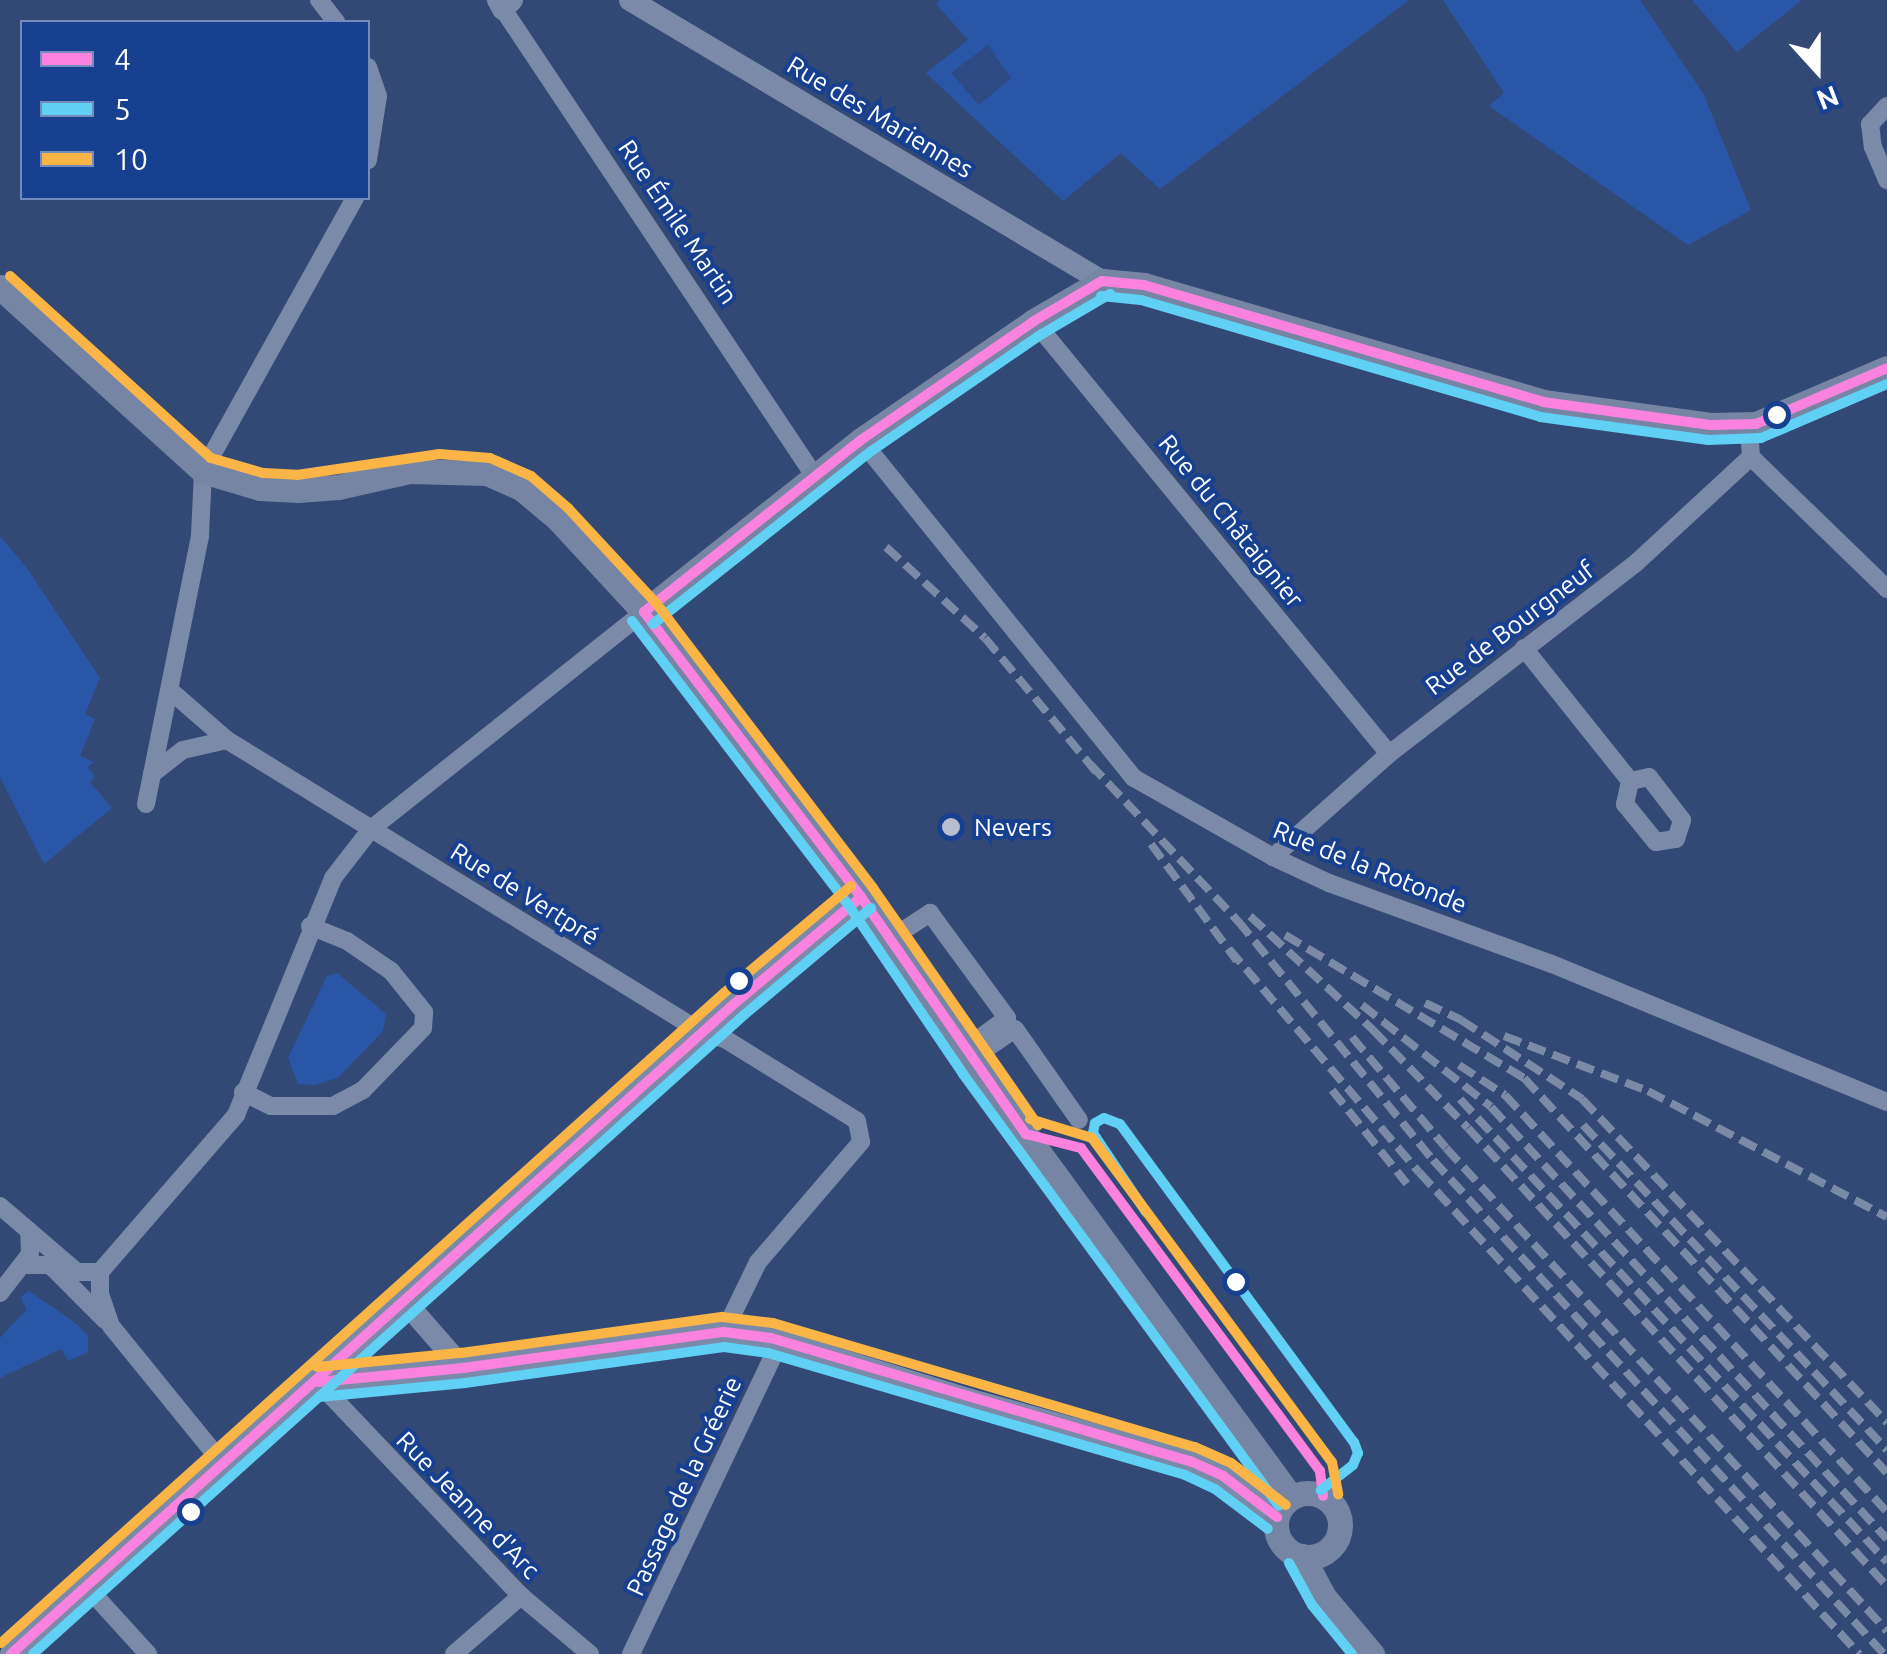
<!DOCTYPE html>
<html>
<head>
<meta charset="utf-8">
<style>
	body { margin:0 }
	#map { position:relative; width:1887px; height:1654px; overflow:hidden; background:#334975; font-family:Ubuntu,sans-serif }
	div>[style] { position:absolute }
	[style*='--x'] { left:calc(var(--x)*1px); top:calc(var(--y)*1px); width:calc(var(--w)*1px); rotate:calc(var(--a)*1deg) }
	.green>* { inset:0; background:#2a56a8 }
	.water>* { inset:0; background:#2d4a85 }
	.minor>* { height:18px; margin:-9px; padding:0 9px; transform-origin:9px; border-radius:9px; background:#7a8aa8 }
	.tertiary>* { height:22px; margin:-11px; padding:0 11px; transform-origin:11px; border-radius:11px; background:#7a8aa8 }
	.secondary>* { height:25px; margin:-12.5px; padding:0 12.5px; transform-origin:12.5px; border-radius:12.5px; background:#7685a4 }
	.secondary>.ring { margin:-12.5px; padding:0; box-sizing:content-box; background:none; border:25px solid #7685a4; border-radius:50% }
	.rail>* { height:8px; margin-top:-4px; transform-origin:0; background:repeating-linear-gradient(90deg,#7b8aa7 0 18px,transparent 0 26px) }
	.bus-1>* { height:10px; margin:-5px; padding:0 5px; transform-origin:5px; border-radius:5px; background:#fc82e0 }
	.bus-2>* { height:10px; margin:-5px; padding:0 5px; transform-origin:5px; border-radius:5px; background:#60d0f4 }
	.bus-3>* { height:10px; margin:-5px; padding:0 5px; transform-origin:5px; border-radius:5px; background:#fab546 }
	.dots>* { width:28px; height:28px; translate:-50% -50%; box-sizing:border-box; border:5px solid #174091; border-radius:50% }
	span { translate:-50% -50%; white-space:nowrap; text-align:center; line-height:1.15; -webkit-text-stroke:8px #174091; paint-order:stroke }
	.street-label { font-size:25px; color:#fff }
	.poi-label { font-size:25px; color:#fff }
	.left { translate:0 -50%; text-align:left }
	.legend { position:absolute; left:20px; top:20px; width:350px; height:180px; box-sizing:border-box; background:#174091; border:2px solid #748cbd; margin:0; padding:12px 18px; list-style:none; font-size:30px; color:#fff }
	.legend li { display:flex; align-items:center; gap:20px; height:50px }
	.legend b { width:50px; border:2px solid #748cbd }
	.north { position:absolute; left:1767px; top:20px; width:100px; height:100px; -webkit-text-stroke:8px #174091; paint-order:stroke; rotate:159deg; font-size:28px; font-weight:700; line-height:40px; text-align:center; color:#fff }
	.north::after { content:''; display:block; margin:auto; width:35px; height:45px; background:#fff; clip-path:polygon(50% 0,100% 100%,50% 72%,0 100%) }
</style>
</head>
<body>
<div id="map">
	<div class="green">
		<div style="clip-path:polygon(940px 0,1409px 0,1160px 189px,1121px 153px,1063px 201px,926px 73px,968px 40px,936px 4px)"></div>
		<div style="clip-path:polygon(1443px 0,1640px 0,1703px 93px,1751px 210px,1688px 245px,1489px 106px,1504px 93px)"></div>
		<div style="clip-path:polygon(1692px 0,1802px 0,1737px 52px)"></div>
		<div style="clip-path:polygon(0 536px,27px 568px,100px 678px,85px 714px,95px 719px,80px 756px,94px 762px,88px 767px,95px 777px,90px 782px,112px 808px,44px 864px,0 777px)"></div>
		<div style="clip-path:polygon(337px 973px,386px 1014px,383px 1031px,338px 1078px,315px 1085px,298px 1084px,288px 1058px,327px 976px)"></div>
		<div style="clip-path:polygon(29px 1291px,77px 1324px,88px 1336px,88px 1352px,68px 1361px,61px 1349px,0 1378px,0 1338px,26px 1310px,21px 1297px)"></div>
	</div>
	<div class="water">
		<div style="clip-path:polygon(988px 45px,1011px 78px,979px 105px,951px 73px)"></div>
	</div>
	<div class="minor">
		<div style="--x:319;--y:0;--w:28;--a:52"></div>
		<div style="--x:503;--y:9;--w:559;--a:56.31"></div>
		<div style="--x:368;--y:67;--w:31;--a:71"></div>
		<div style="--x:378;--y:96;--w:65;--a:98.9"></div>
		<div style="--x:1887;--y:106;--w:25;--a:133"></div>
		<div style="--x:1870;--y:124;--w:23;--a:83"></div>
		<div style="--x:1873;--y:147;--w:36;--a:67"></div>
		<div style="--x:1034;--y:321;--w:560;--a:50.65"></div>
		<div style="--x:861;--y:440;--w:434;--a:51.1"></div>
		<div style="--x:1134;--y:778;--w:160;--a:29.6"></div>
		<div style="--x:1273;--y:857;--w:62;--a:24.9"></div>
		<div style="--x:1329;--y:883;--w:237;--a:20"></div>
		<div style="--x:1552;--y:964;--w:362;--a:22.4"></div>
		<div style="--x:1751;--y:457;--w:190;--a:44.1"></div>
		<div style="--x:1524;--y:648;--w:170;--a:51.4"></div>
		<div style="--x:1630;--y:781;--w:24;--a:102"></div>
		<div style="--x:1625;--y:804;--w:49;--a:50.8"></div>
		<div style="--x:1656;--y:842;--w:20;--a:-9"></div>
		<div style="--x:1676;--y:839;--w:20;--a:-72"></div>
		<div style="--x:1682;--y:820;--w:54;--a:-127.5"></div>
		<div style="--x:1649;--y:777;--w:19;--a:168"></div>
		<div style="--x:172;--y:692;--w:73;--a:41.1"></div>
		<div style="--x:227;--y:740;--w:559;--a:31.61"></div>
		<div style="--x:703;--y:1033;--w:23;--a:15"></div>
		<div style="--x:725;--y:1039;--w:155;--a:31.8"></div>
		<div style="--x:857;--y:1121;--w:21;--a:79"></div>
		<div style="--x:861;--y:1142;--w:158;--a:130.6"></div>
		<div style="--x:758;--y:1262;--w:78;--a:115.9"></div>
		<div style="--x:152;--y:774;--w:39;--a:-38"></div>
		<div style="--x:183;--y:750;--w:45;--a:-12.8"></div>
		<div style="--x:146;--y:804;--w:274;--a:-78.6"></div>
		<div style="--x:200;--y:535;--w:64;--a:-87.3"></div>
		<div style="--x:203;--y:471;--w:312;--a:-60.9"></div>
		<div style="--x:1273;--y:857;--w:155;--a:-41.6"></div>
		<div style="--x:1389;--y:754;--w:312;--a:-37.7"></div>
		<div style="--x:1636;--y:563;--w:156;--a:-42.7"></div>
		<div style="--x:1751;--y:457;--w:32;--a:-94"></div>
		<div style="--x:890;--y:939;--w:48;--a:-33"></div>
		<div style="--x:930;--y:913;--w:130;--a:53.7"></div>
		<div style="--x:1007;--y:1018;--w:52;--a:143.6"></div>
		<div style="--x:971;--y:1059;--w:53;--a:-34.3"></div>
		<div style="--x:1015;--y:1029;--w:111;--a:54.9"></div>
		<div style="--x:243;--y:1092;--w:31;--a:27"></div>
		<div style="--x:271;--y:1106;--w:62;--a:0"></div>
		<div style="--x:333;--y:1106;--w:34;--a:-28"></div>
		<div style="--x:363;--y:1090;--w:86;--a:-45.9"></div>
		<div style="--x:423;--y:1028;--w:16;--a:-86"></div>
		<div style="--x:424;--y:1012;--w:53;--a:-128.8"></div>
		<div style="--x:391;--y:971;--w:53;--a:-145.7"></div>
		<div style="--x:347;--y:941;--w:40;--a:-158"></div>
		<div style="--x:0;--y:1206;--w:101;--a:40.6"></div>
		<div style="--x:77;--y:1272;--w:23;--a:0"></div>
		<div style="--x:24;--y:1265;--w:26;--a:0"></div>
		<div style="--x:50;--y:1265;--w:78;--a:45"></div>
		<div style="--x:100;--y:1272;--w:208;--a:-49.1"></div>
		<div style="--x:236;--y:1115;--w:256;--a:-67.7"></div>
		<div style="--x:333;--y:878;--w:62;--a:-52.2"></div>
		<div style="--x:371;--y:829;--w:349;--a:-38.5"></div>
		<div style="--x:100;--y:1272;--w:22;--a:90"></div>
		<div style="--x:100;--y:1294;--w:34;--a:71"></div>
		<div style="--x:111;--y:1326;--w:178;--a:50.9"></div>
		<div style="--x:0;--y:1293;--w:49;--a:-52.4"></div>
		<div style="--x:30;--y:1254;--w:23;--a:-92"></div>
		<div style="--x:318;--y:1382;--w:295;--a:46.5"></div>
		<div style="--x:521;--y:1596;--w:90;--a:40"></div>
		<div style="--x:87;--y:1587;--w:91;--a:47.7"></div>
		<div style="--x:454;--y:1654;--w:89;--a:-40.9"></div>
		<div style="--x:631;--y:1654;--w:348;--a:-64.5"></div>
	</div>
	<div class="tertiary">
		<div style="--x:498;--y:0;--w:10;--a:61"></div>
		<div style="--x:503;--y:9;--w:13;--a:-45"></div>
		<div style="--x:630;--y:0;--w:549;--a:30.77"></div>
		<div style="--x:406;--y:1303;--w:86;--a:48.8"></div>
		<div style="--x:318;--y:1382;--w:146;--a:-5.5"></div>
		<div style="--x:463;--y:1368;--w:263;--a:-7.9"></div>
		<div style="--x:724;--y:1332;--w:47;--a:7.3"></div>
		<div style="--x:771;--y:1338;--w:206;--a:17.2"></div>
		<div style="--x:968;--y:1399;--w:230;--a:15.6"></div>
		<div style="--x:1190;--y:1461;--w:36;--a:24"></div>
		<div style="--x:1223;--y:1476;--w:68;--a:37.2"></div>
		<div style="--x:11;--y:1654;--w:972;--a:-41.96"></div>
		<div style="--x:734;--y:1004;--w:166;--a:-40.1"></div>
	</div>
	<div class="secondary">
		<div style="--x:0;--y:287;--w:274;--a:42.2"></div>
		<div style="--x:203;--y:471;--w:59;--a:16.6"></div>
		<div style="--x:260;--y:488;--w:38;--a:3"></div>
		<div style="--x:298;--y:490;--w:40;--a:-4.3"></div>
		<div style="--x:338;--y:487;--w:73;--a:-12.7"></div>
		<div style="--x:409;--y:471;--w:78;--a:1.5"></div>
		<div style="--x:487;--y:473;--w:37;--a:24"></div>
		<div style="--x:521;--y:488;--w:47;--a:39.8"></div>
		<div style="--x:557;--y:518;--w:128;--a:47.2"></div>
		<div style="--x:644;--y:612;--w:358;--a:52.7"></div>
		<div style="--x:861;--y:897;--w:203;--a:55.8"></div>
		<div style="--x:975;--y:1065;--w:535;--a:53.82"></div>
		<div style="--x:644;--y:612;--w:277;--a:-38.4"></div>
		<div style="--x:861;--y:440;--w:210;--a:-34.5"></div>
		<div style="--x:1034;--y:321;--w:79;--a:-30.5"></div>
		<div style="--x:1102;--y:281;--w:42;--a:5.4"></div>
		<div style="--x:1144;--y:285;--w:416;--a:16.3"></div>
		<div style="--x:1543;--y:402;--w:169;--a:7.8"></div>
		<div style="--x:1710;--y:425;--w:46;--a:-1.2"></div>
		<div style="--x:1756;--y:424;--w:142;--a:-23.1"></div>
		<div class="ring" style="left:1276px;top:1493px;width:39px;height:39px"></div>
		<div style="--x:1302;--y:1556;--w:47;--a:61.8"></div>
		<div style="--x:1324;--y:1597;--w:75;--a:49.9"></div>
	</div>
	<div class="rail">
		<div style="--x:886;--y:547;--w:134;--a:42.6"></div>
		<div style="--x:985;--y:638;--w:175;--a:50.3"></div>
		<div style="--x:1090;--y:764;--w:216;--a:46.7"></div>
		<div style="--x:1238;--y:921;--w:308;--a:50.8"></div>
		<div style="--x:1433;--y:1160;--w:669;--a:47.61"></div>
		<div style="--x:1151;--y:844;--w:145;--a:53.7"></div>
		<div style="--x:1250;--y:916;--w:168;--a:42.8"></div>
		<div style="--x:1373;--y:1030;--w:136;--a:45.9"></div>
		<div style="--x:1468;--y:1128;--w:621;--a:47.55"></div>
		<div style="--x:1285;--y:935;--w:279;--a:30.9"></div>
		<div style="--x:1524;--y:1078;--w:536;--a:47.42"></div>
		<div style="--x:1229;--y:949;--w:293;--a:49.6"></div>
		<div style="--x:1419;--y:1172;--w:653;--a:47.61"></div>
		<div style="--x:1425;--y:1003;--w:40;--a:25"></div>
		<div style="--x:1461;--y:1020;--w:145;--a:33.1"></div>
		<div style="--x:1582;--y:1099;--w:445;--a:46.7"></div>
		<div style="--x:1362;--y:1005;--w:164;--a:38.3"></div>
		<div style="--x:1491;--y:1107;--w:586;--a:47.49"></div>
		<div style="--x:1504;--y:1036;--w:154;--a:20.9"></div>
		<div style="--x:1648;--y:1091;--w:270;--a:27.8"></div>
		<div style="--x:1352;--y:1037;--w:145;--a:49.7"></div>
		<div style="--x:1446;--y:1148;--w:654;--a:47.6"></div>
		<div style="--x:1459;--y:1065;--w:55;--a:33.1"></div>
		<div style="--x:1505;--y:1095;--w:566;--a:47.51"></div>
		<div style="--x:1332;--y:1090;--w:120;--a:51.4"></div>
		<div style="--x:1460;--y:1099;--w:630;--a:47.32"></div>
		<div style="--x:1583;--y:1125;--w:445;--a:46.9"></div>
	</div>
	<div class="bus-1">
		<div style="--x:1102;--y:281;--w:42;--a:5.4"></div>
		<div style="--x:1144;--y:285;--w:416;--a:16.3"></div>
		<div style="--x:1543;--y:402;--w:169;--a:7.8"></div>
		<div style="--x:1710;--y:425;--w:46;--a:-1.2"></div>
		<div style="--x:1756;--y:424;--w:142;--a:-23.1"></div>
		<div style="--x:644;--y:612;--w:358;--a:52.7"></div>
		<div style="--x:861;--y:897;--w:289;--a:55.2"></div>
		<div style="--x:644;--y:612;--w:277;--a:-38.4"></div>
		<div style="--x:861;--y:440;--w:210;--a:-34.5"></div>
		<div style="--x:1034;--y:321;--w:79;--a:-30.5"></div>
		<div style="--x:1026;--y:1134;--w:57;--a:14.3"></div>
		<div style="--x:1081;--y:1148;--w:402;--a:53.5"></div>
		<div style="--x:1320;--y:1471;--w:25;--a:83"></div>
		<div style="--x:318;--y:1382;--w:146;--a:-5.5"></div>
		<div style="--x:463;--y:1368;--w:263;--a:-7.9"></div>
		<div style="--x:724;--y:1332;--w:47;--a:7.3"></div>
		<div style="--x:771;--y:1338;--w:437;--a:16.4"></div>
		<div style="--x:1190;--y:1461;--w:36;--a:24"></div>
		<div style="--x:1223;--y:1476;--w:68;--a:37.2"></div>
		<div style="--x:11;--y:1654;--w:972;--a:-41.96"></div>
		<div style="--x:734;--y:1004;--w:166;--a:-40.1"></div>
	</div>
	<div class="bus-2">
		<div style="--x:1101;--y:296;--w:40;--a:5.7"></div>
		<div style="--x:1141;--y:300;--w:416;--a:16.3"></div>
		<div style="--x:1540;--y:417;--w:170;--a:7.8"></div>
		<div style="--x:1708;--y:440;--w:53;--a:-2.2"></div>
		<div style="--x:1761;--y:438;--w:137;--a:-23.2"></div>
		<div style="--x:632;--y:621;--w:358;--a:52.7"></div>
		<div style="--x:849;--y:906;--w:203;--a:55.8"></div>
		<div style="--x:963;--y:1074;--w:535;--a:53.82"></div>
		<div style="--x:653;--y:624;--w:277;--a:-38.4"></div>
		<div style="--x:870;--y:452;--w:209;--a:-34.5"></div>
		<div style="--x:1042;--y:334;--w:79;--a:-30.5"></div>
		<div style="--x:1146;--y:1212;--w:95;--a:-123.9"></div>
		<div style="--x:1093;--y:1133;--w:10;--a:-79"></div>
		<div style="--x:1095;--y:1123;--w:10;--a:-29"></div>
		<div style="--x:1104;--y:1118;--w:17;--a:21"></div>
		<div style="--x:1120;--y:1124;--w:395;--a:53.7"></div>
		<div style="--x:1354;--y:1442;--w:12;--a:70"></div>
		<div style="--x:1358;--y:1453;--w:13;--a:113"></div>
		<div style="--x:1353;--y:1465;--w:41;--a:142"></div>
		<div style="--x:319;--y:1397;--w:147;--a:-5.5"></div>
		<div style="--x:465;--y:1383;--w:261;--a:-7.9"></div>
		<div style="--x:724;--y:1347;--w:44;--a:7.8"></div>
		<div style="--x:768;--y:1353;--w:434;--a:16.3"></div>
		<div style="--x:1185;--y:1475;--w:33;--a:25"></div>
		<div style="--x:1215;--y:1489;--w:66;--a:37"></div>
		<div style="--x:1289;--y:1563;--w:48;--a:61.3"></div>
		<div style="--x:1312;--y:1605;--w:63;--a:50.8"></div>
		<div style="--x:33;--y:1654;--w:956;--a:-41.95"></div>
		<div style="--x:744;--y:1015;--w:166;--a:-40.1"></div>
	</div>
	<div class="bus-3">
		<div style="--x:10;--y:276;--w:271;--a:42.2"></div>
		<div style="--x:211;--y:458;--w:54;--a:16.1"></div>
		<div style="--x:263;--y:473;--w:34;--a:3"></div>
		<div style="--x:297;--y:475;--w:144;--a:-8.4"></div>
		<div style="--x:439;--y:454;--w:51;--a:4.5"></div>
		<div style="--x:490;--y:458;--w:45;--a:23.7"></div>
		<div style="--x:531;--y:476;--w:49;--a:40.9"></div>
		<div style="--x:568;--y:508;--w:129;--a:47.2"></div>
		<div style="--x:656;--y:603;--w:358;--a:52.7"></div>
		<div style="--x:873;--y:888;--w:289;--a:55.2"></div>
		<div style="--x:1030;--y:1119;--w:65;--a:17"></div>
		<div style="--x:1092;--y:1138;--w:403;--a:53.5"></div>
		<div style="--x:1332;--y:1462;--w:33;--a:79"></div>
		<div style="--x:317;--y:1367;--w:145;--a:-5.6"></div>
		<div style="--x:461;--y:1353;--w:263;--a:-7.9"></div>
		<div style="--x:722;--y:1317;--w:51;--a:6.7"></div>
		<div style="--x:773;--y:1323;--w:440;--a:16.4"></div>
		<div style="--x:1195;--y:1447;--w:39;--a:24"></div>
		<div style="--x:1231;--y:1463;--w:69;--a:37.4"></div>
		<div style="--x:1;--y:1643;--w:972;--a:-41.96"></div>
		<div style="--x:724;--y:993;--w:166;--a:-40.1"></div>
	</div>
	<div class="dots">
		<div style="left:1777px;top:415px;background:#fff"></div>
		<div style="left:951px;top:827px;background:#b8bfcf"></div>
		<div style="left:739px;top:981px;background:#fff"></div>
		<div style="left:1236px;top:1282px;background:#fff"></div>
		<div style="left:191px;top:1512px;background:#fff"></div>
	</div>
	<div class="street-label">
		<span style="left:880px;top:117px;rotate:31deg">Rue des Mariennes</span>
		<span style="left:678px;top:222px;rotate:56deg">Rue Émile Martin</span>
		<span style="left:1231px;top:521px;rotate:51deg">Rue du Châtaignier</span>
		<span style="left:1510px;top:628px;rotate:-37deg">Rue de Bourgneuf</span>
		<span style="left:1370px;top:867px;rotate:22deg">Rue de la Rotonde</span>
		<span style="left:525px;top:894px;rotate:32deg">Rue de Vertpré</span>
		<span style="left:684px;top:1486px;rotate:-65deg">Passage de la Gréerie</span>
		<span style="left:468px;top:1505px;rotate:46deg">Rue Jeanne d'Arc</span>
	</div>
	<div class="poi-label">
		<span class="left" style="left:974px;top:827px">Nevers</span>
	</div>
	<ul class="legend">
	<li><b style="height:12px;background:#fc82e0"></b>4</li>
	<li><b style="height:12px;background:#60d0f4"></b>5</li>
	<li><b style="height:12px;background:#fab546"></b>10</li>
	</ul>
	<div class="north">N</div>
</div>
</body>
</html>
